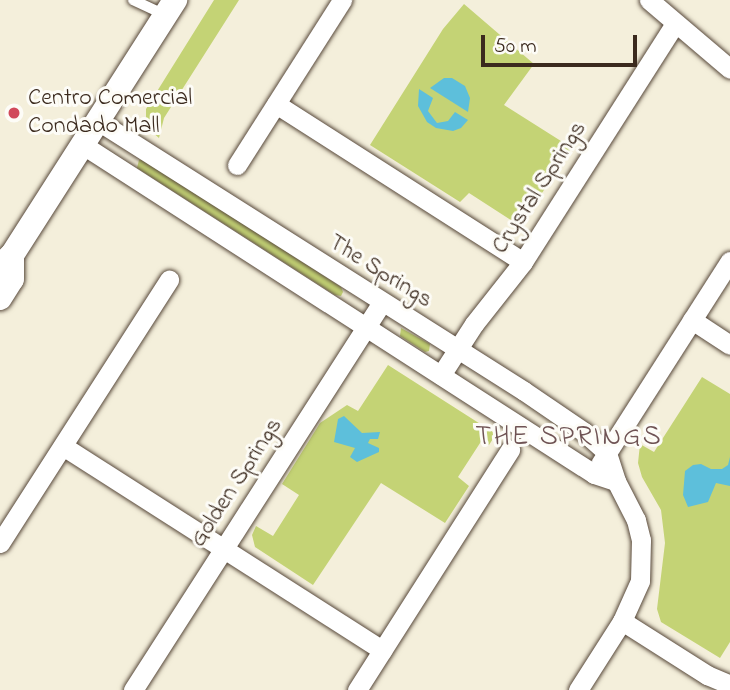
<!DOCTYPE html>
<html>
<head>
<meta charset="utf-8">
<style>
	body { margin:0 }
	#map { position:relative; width:730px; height:690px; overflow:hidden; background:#f4efdb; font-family:"Indie Flower",sans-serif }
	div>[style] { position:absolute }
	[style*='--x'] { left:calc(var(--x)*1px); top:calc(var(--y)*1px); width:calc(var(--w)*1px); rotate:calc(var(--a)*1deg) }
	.green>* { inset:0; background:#c4d375 }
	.water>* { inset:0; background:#5dbfdb }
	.roads { filter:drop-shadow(0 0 2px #57483a) drop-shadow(0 0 2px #57483a) }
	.service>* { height:10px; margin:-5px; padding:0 5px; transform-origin:5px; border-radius:5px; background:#fff }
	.minor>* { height:19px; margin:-9.5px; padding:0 9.5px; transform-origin:9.5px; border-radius:9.5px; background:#fff }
	.tertiary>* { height:24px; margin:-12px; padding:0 12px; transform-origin:12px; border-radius:12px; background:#fff }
	.dots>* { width:19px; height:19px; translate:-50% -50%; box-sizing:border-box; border:4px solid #fdfcf7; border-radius:50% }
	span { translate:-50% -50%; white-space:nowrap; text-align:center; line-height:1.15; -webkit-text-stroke:6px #fdfcf7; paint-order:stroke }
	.poi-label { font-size:24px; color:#3b2a1e }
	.left { translate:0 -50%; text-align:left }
	.street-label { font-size:24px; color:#3b2a1e }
	.quarter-label { font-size:28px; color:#6f5354; letter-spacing:2px }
	.scale { position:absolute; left:481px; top:35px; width:156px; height:32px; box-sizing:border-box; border:4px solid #3b2a1e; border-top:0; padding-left:9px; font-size:21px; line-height:24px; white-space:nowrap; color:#3b2a1e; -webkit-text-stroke:5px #fdfcf7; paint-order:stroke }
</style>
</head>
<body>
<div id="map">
	<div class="green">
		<div style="clip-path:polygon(214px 0,239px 0,164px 118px,159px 138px,152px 132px,146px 120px,146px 109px)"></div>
		<div style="clip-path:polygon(464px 4px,534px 64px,504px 105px,572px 148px,520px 226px,469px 193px,460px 202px,370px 145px,443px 29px)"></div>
		<div style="clip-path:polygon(143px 159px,341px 287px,343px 292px,341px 296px,335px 295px,137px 168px,139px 160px)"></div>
		<div style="clip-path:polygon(401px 328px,430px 344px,429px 351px,425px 352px,400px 336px)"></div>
		<div style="clip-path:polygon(388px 365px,496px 434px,489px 445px,482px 440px,458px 477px,469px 486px,445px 523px,381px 483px,313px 585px,255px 547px,252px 535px,256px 526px,273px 536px,299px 495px,282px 484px,320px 423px,347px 405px,358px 411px)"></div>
		<div style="clip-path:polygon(702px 377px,730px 394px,730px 642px,720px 658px,661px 622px,657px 609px,665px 543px,661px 510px,642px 477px,638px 463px,640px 444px,654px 452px)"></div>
	</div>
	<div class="water">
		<div style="clip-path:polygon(444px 78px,452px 78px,465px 86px,470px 98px,468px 112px,430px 88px)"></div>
		<div style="clip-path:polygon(419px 89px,433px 98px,428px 111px,437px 123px,448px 121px,455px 112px,468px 120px,461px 128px,453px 131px,436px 128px,427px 122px,418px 106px)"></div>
		<div style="clip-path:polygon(344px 416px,362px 433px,380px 432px,378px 439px,370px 439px,368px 443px,379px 448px,379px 452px,357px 462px,350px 457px,355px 448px,334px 442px,338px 419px)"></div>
		<div style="clip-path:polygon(730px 457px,730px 486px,716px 483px,708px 502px,688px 507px,683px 495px,685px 471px,693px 465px,701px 464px,711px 469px,722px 469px,728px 465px)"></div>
	</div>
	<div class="roads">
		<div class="service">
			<div style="--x:133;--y:0;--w:35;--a:25"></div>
		</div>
		<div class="minor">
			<div style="--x:649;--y:0;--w:106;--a:40.4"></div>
			<div style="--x:276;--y:104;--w:293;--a:32.6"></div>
			<div style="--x:98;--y:121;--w:504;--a:32.37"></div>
			<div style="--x:524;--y:391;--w:73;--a:34.3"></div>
			<div style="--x:584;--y:432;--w:31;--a:42"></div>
			<div style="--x:607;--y:453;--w:29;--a:72"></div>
			<div style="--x:616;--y:481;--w:44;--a:62.9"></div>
			<div style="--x:636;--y:520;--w:21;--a:76"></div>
			<div style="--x:641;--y:540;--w:41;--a:91.4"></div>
			<div style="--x:640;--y:581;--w:44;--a:114.2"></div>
			<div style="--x:622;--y:621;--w:82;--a:122.5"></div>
			<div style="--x:83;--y:145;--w:608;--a:32.77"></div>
			<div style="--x:594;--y:474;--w:23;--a:18"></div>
			<div style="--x:237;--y:165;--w:196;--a:-57.5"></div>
			<div style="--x:692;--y:320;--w:45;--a:33.3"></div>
			<div style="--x:441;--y:375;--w:61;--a:-57.1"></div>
			<div style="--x:474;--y:324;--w:79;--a:-51.7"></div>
			<div style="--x:523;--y:262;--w:283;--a:-57.5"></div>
			<div style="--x:63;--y:446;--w:379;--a:32.6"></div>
			<div style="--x:600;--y:464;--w:241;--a:-57.4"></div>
			<div style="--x:0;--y:543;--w:313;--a:-57.3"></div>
			<div style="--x:622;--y:621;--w:101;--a:32.4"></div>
			<div style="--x:707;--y:675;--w:25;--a:23"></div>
			<div style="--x:133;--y:690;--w:461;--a:-57.3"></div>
			<div style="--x:357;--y:690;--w:285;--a:-57.5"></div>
		</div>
		<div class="tertiary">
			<div style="--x:0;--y:266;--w:16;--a:-43"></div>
			<div style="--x:12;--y:255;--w:303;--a:-57.4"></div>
			<div style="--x:0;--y:298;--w:22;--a:-58"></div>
			<div style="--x:12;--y:279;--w:24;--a:-90"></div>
		</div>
	</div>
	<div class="dots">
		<div style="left:14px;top:113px;background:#d1495b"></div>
	</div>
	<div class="poi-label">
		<span class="left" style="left:28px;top:113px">Centro Comercial<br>Condado Mall</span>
	</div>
	<div class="street-label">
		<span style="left:540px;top:188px;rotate:-57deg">Crystal Springs</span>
		<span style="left:380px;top:272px;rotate:32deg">The Springs</span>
		<span style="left:237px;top:483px;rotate:-57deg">Golden Springs</span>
	</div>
	<div class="quarter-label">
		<span style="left:569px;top:438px">THE SPRINGS</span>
	</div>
	<div class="scale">50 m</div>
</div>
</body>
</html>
